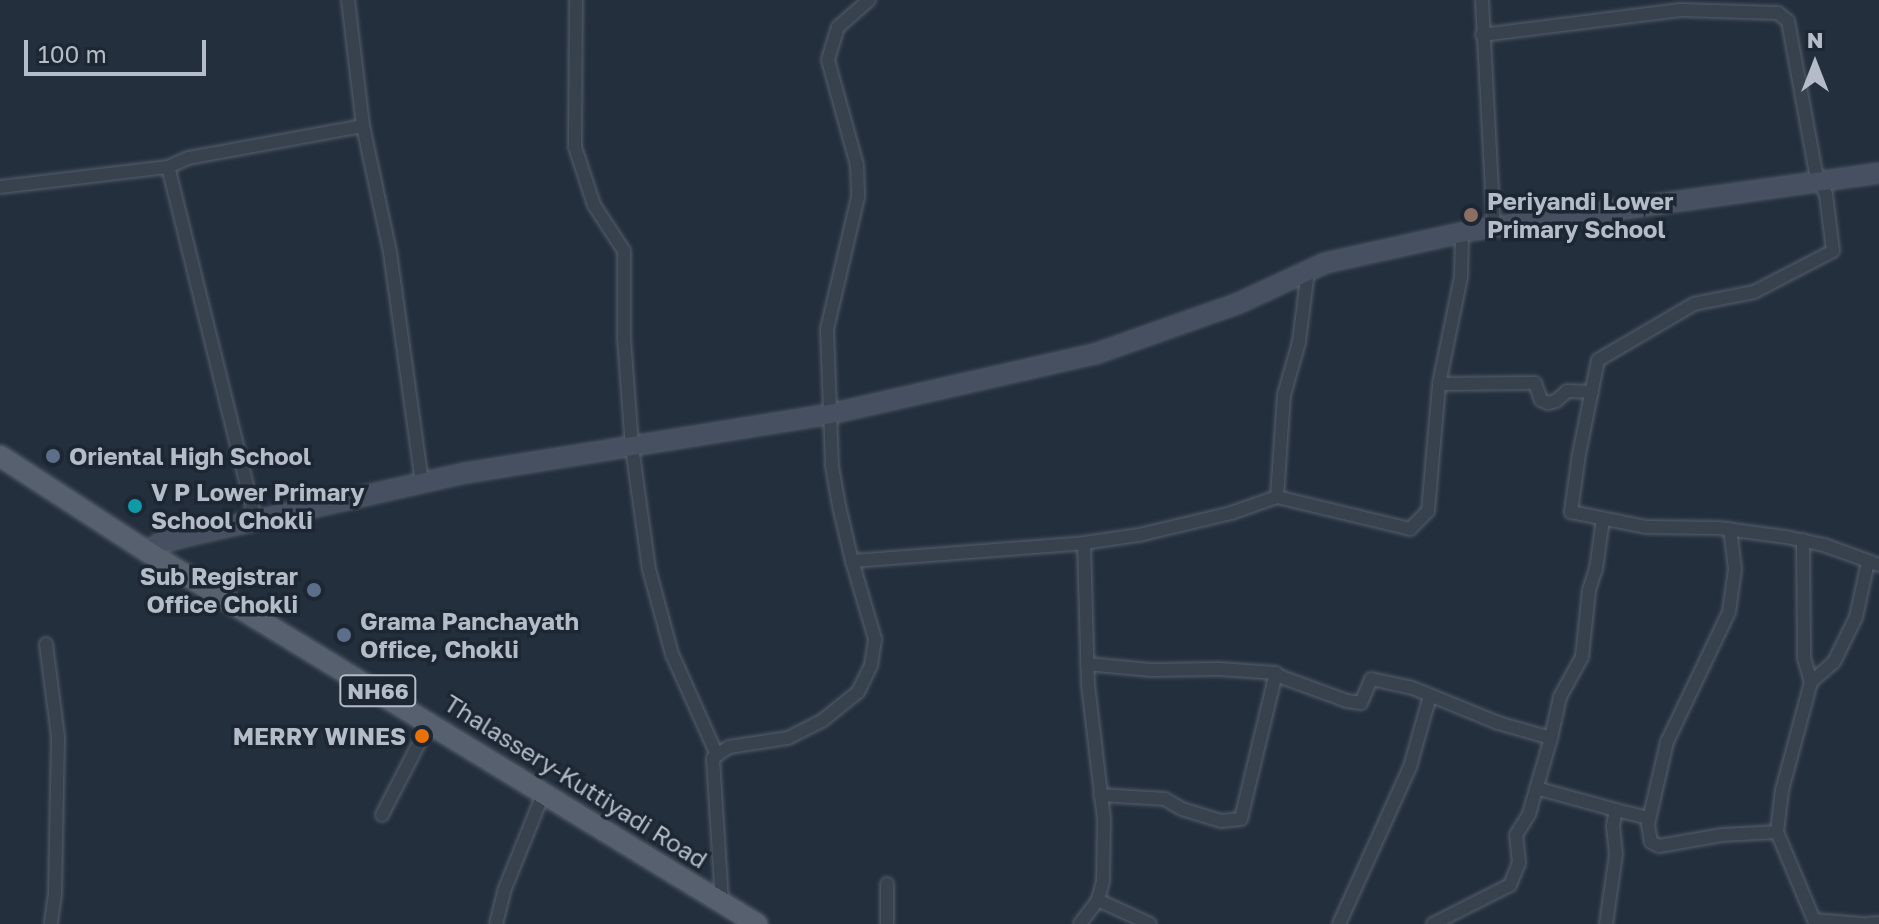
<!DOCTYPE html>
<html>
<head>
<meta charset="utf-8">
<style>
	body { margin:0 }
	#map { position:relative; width:1879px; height:924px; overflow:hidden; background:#242f3e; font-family:"Golos Text",sans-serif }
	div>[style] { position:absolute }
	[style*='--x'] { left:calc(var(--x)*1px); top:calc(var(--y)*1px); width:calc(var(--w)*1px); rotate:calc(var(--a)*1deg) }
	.roads { filter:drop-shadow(0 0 2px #565f6c) drop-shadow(0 0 2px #565f6c) }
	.street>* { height:12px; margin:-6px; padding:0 6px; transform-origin:6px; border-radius:6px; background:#38414e }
	.secondary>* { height:18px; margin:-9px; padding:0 9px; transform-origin:9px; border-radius:9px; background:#465061 }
	.primary>* { height:20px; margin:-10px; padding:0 10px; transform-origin:10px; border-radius:10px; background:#56606e }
	.dots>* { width:22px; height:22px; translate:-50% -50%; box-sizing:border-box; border:4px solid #1d2633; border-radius:50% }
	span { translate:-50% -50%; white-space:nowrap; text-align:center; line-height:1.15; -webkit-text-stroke:7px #1d2633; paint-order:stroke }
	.shield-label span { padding:2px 6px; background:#1d2633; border:2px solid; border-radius:6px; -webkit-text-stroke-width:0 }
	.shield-label { font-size:22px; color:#b4bcc9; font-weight:700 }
	.poi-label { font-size:24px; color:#b4bcc9; font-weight:700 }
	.left { translate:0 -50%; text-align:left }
	.right { translate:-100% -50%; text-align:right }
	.street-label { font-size:24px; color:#b4bcc9 }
	.north { position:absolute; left:1775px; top:24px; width:80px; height:80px; -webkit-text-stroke:6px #1d2633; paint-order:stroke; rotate:0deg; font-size:22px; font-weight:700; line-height:32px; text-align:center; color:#b4bcc9 }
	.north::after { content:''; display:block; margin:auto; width:28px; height:36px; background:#b4bcc9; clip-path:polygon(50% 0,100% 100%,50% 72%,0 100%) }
	.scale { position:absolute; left:24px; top:40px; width:182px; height:36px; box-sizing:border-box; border:4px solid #b4bcc9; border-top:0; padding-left:10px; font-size:24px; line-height:28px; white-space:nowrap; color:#b4bcc9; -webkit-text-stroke:6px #1d2633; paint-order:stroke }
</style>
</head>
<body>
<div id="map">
	<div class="roads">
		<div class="street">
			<div style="--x:348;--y:0;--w:127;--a:83.2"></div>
			<div style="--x:363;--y:126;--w:129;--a:77.9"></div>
			<div style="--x:390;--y:252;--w:234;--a:82.1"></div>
			<div style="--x:576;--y:0;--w:147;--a:90.4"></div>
			<div style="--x:575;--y:147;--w:61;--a:71.9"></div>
			<div style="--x:594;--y:205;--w:55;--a:56.9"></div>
			<div style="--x:624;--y:251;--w:87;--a:90"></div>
			<div style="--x:624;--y:338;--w:109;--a:85.8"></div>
			<div style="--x:632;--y:447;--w:123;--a:82.1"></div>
			<div style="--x:649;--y:569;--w:88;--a:74.9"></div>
			<div style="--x:672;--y:654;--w:108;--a:66"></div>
			<div style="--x:869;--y:0;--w:41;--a:138.9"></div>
			<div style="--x:838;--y:27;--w:34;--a:107"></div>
			<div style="--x:828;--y:60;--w:109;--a:74.6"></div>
			<div style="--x:857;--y:165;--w:32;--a:88"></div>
			<div style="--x:858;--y:197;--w:136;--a:103.2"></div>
			<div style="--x:827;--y:329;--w:137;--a:87.9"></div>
			<div style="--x:832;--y:466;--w:41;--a:80.1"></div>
			<div style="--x:839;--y:506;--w:57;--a:76.7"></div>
			<div style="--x:852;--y:561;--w:233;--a:-4.4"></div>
			<div style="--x:1084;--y:543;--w:142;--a:88.4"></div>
			<div style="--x:1088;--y:685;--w:136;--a:83.2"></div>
			<div style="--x:1104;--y:820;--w:61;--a:90.9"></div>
			<div style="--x:1103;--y:881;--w:20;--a:105"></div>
			<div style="--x:1098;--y:900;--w:30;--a:127"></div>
			<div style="--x:1482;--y:0;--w:228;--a:87"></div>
			<div style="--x:1482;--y:35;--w:200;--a:-7.2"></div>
			<div style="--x:1680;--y:10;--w:98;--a:1.8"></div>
			<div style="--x:1778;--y:13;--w:13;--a:39"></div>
			<div style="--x:1788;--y:21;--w:155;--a:79.6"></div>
			<div style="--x:1816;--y:173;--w:23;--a:65"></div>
			<div style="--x:1826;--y:194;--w:57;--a:83"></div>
			<div style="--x:1833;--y:251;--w:89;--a:152.6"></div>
			<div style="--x:1754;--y:292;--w:61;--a:168.7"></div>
			<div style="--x:1694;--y:304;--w:111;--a:149.7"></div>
			<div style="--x:1598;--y:360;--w:96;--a:101.4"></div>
			<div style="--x:1579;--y:454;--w:59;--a:97.9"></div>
			<div style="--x:1571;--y:512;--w:76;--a:11.3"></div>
			<div style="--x:1646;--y:527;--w:73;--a:0.8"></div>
			<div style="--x:1719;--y:528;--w:68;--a:7.7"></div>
			<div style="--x:1786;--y:537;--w:39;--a:12"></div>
			<div style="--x:1824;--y:545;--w:59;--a:20"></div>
			<div style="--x:0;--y:187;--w:169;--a:-6.8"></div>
			<div style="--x:1462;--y:233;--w:44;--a:91.3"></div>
			<div style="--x:1461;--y:277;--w:109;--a:101.6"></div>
			<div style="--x:1439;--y:384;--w:96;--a:-0.6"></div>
			<div style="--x:1535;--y:383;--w:18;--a:71"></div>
			<div style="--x:1541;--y:400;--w:8;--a:23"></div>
			<div style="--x:1548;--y:403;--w:8;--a:-14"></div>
			<div style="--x:1556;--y:401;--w:15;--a:-42"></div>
			<div style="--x:1567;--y:391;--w:25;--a:2"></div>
			<div style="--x:1277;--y:497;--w:137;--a:13.5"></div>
			<div style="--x:1410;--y:529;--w:25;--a:-45"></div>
			<div style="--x:1428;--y:511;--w:127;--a:-85"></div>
			<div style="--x:256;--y:522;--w:366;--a:-103.9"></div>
			<div style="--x:168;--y:167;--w:22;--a:-24"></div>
			<div style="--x:188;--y:158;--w:178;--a:-10.4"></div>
			<div style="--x:1730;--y:529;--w:40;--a:82.9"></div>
			<div style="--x:1735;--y:569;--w:43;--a:97.9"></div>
			<div style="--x:1729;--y:612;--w:144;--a:115.5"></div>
			<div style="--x:1667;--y:742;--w:84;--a:103"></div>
			<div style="--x:1648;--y:824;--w:18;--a:81"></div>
			<div style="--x:1651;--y:842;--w:9;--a:27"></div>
			<div style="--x:1659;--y:846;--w:64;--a:-9.9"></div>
			<div style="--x:1722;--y:835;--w:55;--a:-3.1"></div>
			<div style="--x:1803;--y:540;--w:118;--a:89.5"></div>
			<div style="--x:1804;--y:658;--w:25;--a:74"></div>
			<div style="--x:1811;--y:682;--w:112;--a:105"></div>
			<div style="--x:1782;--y:790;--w:42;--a:96.8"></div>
			<div style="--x:1777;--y:832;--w:95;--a:67.2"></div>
			<div style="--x:1814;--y:920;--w:48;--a:4.8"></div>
			<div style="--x:1084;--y:543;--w:56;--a:-8.3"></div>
			<div style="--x:1139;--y:535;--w:95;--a:-13.4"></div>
			<div style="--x:1231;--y:513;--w:49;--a:-19.2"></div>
			<div style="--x:1277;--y:497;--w:102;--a:-86.1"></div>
			<div style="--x:1284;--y:395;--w:55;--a:-74.2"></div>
			<div style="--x:1299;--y:342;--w:72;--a:-82.8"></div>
			<div style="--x:46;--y:644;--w:94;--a:82.6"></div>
			<div style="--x:58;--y:737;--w:157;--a:91.1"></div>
			<div style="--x:55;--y:894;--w:30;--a:98"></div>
			<div style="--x:1087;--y:664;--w:64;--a:5.4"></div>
			<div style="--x:1151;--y:670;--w:68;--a:-0.8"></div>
			<div style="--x:1219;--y:669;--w:57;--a:4"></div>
			<div style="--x:1276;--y:673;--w:150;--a:103.5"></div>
			<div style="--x:1241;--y:819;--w:20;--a:174"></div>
			<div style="--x:1221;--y:821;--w:41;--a:-162.9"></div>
			<div style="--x:1182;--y:809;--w:20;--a:-150"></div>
			<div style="--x:1165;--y:799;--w:65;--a:-176.5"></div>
			<div style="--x:1276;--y:675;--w:76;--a:20.1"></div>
			<div style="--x:1347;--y:701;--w:14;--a:8"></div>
			<div style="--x:1361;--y:703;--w:26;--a:-67"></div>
			<div style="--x:1371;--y:679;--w:40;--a:12"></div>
			<div style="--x:1410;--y:687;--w:95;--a:22.2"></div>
			<div style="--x:1498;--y:723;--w:55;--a:15.8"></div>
			<div style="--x:1551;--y:738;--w:42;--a:-77.6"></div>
			<div style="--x:1560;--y:697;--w:46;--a:-61.2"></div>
			<div style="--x:1582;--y:657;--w:67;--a:-84"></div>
			<div style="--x:1589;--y:590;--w:22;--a:-72"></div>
			<div style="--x:1596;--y:569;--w:50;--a:-82"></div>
			<div style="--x:1811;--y:682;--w:30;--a:-41"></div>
			<div style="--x:1834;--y:662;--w:50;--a:-63.9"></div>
			<div style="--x:1856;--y:617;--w:56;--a:-77.7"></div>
			<div style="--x:1536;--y:788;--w:83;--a:15.4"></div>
			<div style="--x:1616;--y:810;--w:16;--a:101"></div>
			<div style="--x:1613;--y:826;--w:28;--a:84"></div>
			<div style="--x:1616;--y:854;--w:71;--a:98.1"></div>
			<div style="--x:1616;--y:810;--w:32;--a:14"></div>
			<div style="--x:382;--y:815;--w:105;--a:-62.7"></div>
			<div style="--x:1098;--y:900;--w:57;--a:24.8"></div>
			<div style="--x:722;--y:902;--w:144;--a:-93.6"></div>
			<div style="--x:713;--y:758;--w:19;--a:-35"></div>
			<div style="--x:729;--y:747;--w:60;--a:-8.7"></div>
			<div style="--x:788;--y:738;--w:39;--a:-27"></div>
			<div style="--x:823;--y:720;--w:45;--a:-38.7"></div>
			<div style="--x:858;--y:692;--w:30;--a:-64"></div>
			<div style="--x:871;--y:665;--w:26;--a:-81"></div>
			<div style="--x:875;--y:639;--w:81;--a:-106.4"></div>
			<div style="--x:496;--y:924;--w:34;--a:-76"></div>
			<div style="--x:504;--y:891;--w:107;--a:-68"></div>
			<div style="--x:887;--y:924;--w:40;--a:-90"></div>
			<div style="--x:1339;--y:924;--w:172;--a:-65.7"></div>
			<div style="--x:1410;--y:767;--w:74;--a:-74.3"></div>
			<div style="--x:1433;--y:924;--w:86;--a:-26.9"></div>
			<div style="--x:1510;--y:885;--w:24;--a:-68"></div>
			<div style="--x:1519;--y:863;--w:28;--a:-96"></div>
			<div style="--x:1516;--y:835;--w:25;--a:-58"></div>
			<div style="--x:1529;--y:814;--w:79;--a:-73.9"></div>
			<div style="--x:1867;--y:924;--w:12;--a:-5"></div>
		</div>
		<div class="secondary">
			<div style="--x:148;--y:552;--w:15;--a:-37"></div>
			<div style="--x:160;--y:543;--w:33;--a:-14"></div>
			<div style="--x:192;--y:535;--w:281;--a:-12.8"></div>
			<div style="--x:466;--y:473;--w:369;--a:-9.2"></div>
			<div style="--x:830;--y:414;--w:272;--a:-12.8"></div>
			<div style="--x:1095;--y:354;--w:153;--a:-19.5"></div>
			<div style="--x:1239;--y:303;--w:95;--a:-24.9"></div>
			<div style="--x:1325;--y:263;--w:153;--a:-12.5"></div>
			<div style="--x:1474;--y:230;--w:409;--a:-8"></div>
		</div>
		<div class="primary">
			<div style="--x:0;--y:456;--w:176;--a:33"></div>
			<div style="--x:148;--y:552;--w:714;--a:31.42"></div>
		</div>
	</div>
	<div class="dots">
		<div style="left:1471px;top:215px;background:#8d6e63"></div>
		<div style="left:53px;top:456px;background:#5c6f8a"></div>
		<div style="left:135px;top:506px;background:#0f9aa8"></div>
		<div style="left:314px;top:590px;background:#5c6f8a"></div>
		<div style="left:344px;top:635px;background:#5c6f8a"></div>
		<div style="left:422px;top:736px;background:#e8710a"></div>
	</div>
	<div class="shield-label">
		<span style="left:378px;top:691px">NH66</span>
	</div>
	<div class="poi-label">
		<span class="left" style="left:1487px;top:215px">Periyandi Lower<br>Primary School</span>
		<span class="left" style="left:69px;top:456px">Oriental High School</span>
		<span class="left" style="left:151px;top:506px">V P Lower Primary<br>School Chokli</span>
		<span class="right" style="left:298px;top:590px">Sub Registrar<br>Office Chokli</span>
		<span class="left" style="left:360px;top:635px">Grama Panchayath<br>Office, Chokli</span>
		<span class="right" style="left:406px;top:736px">MERRY WINES</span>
	</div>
	<div class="street-label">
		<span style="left:576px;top:781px;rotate:32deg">Thalassery-Kuttiyadi Road</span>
	</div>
	<div class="north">N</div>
	<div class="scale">100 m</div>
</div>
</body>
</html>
